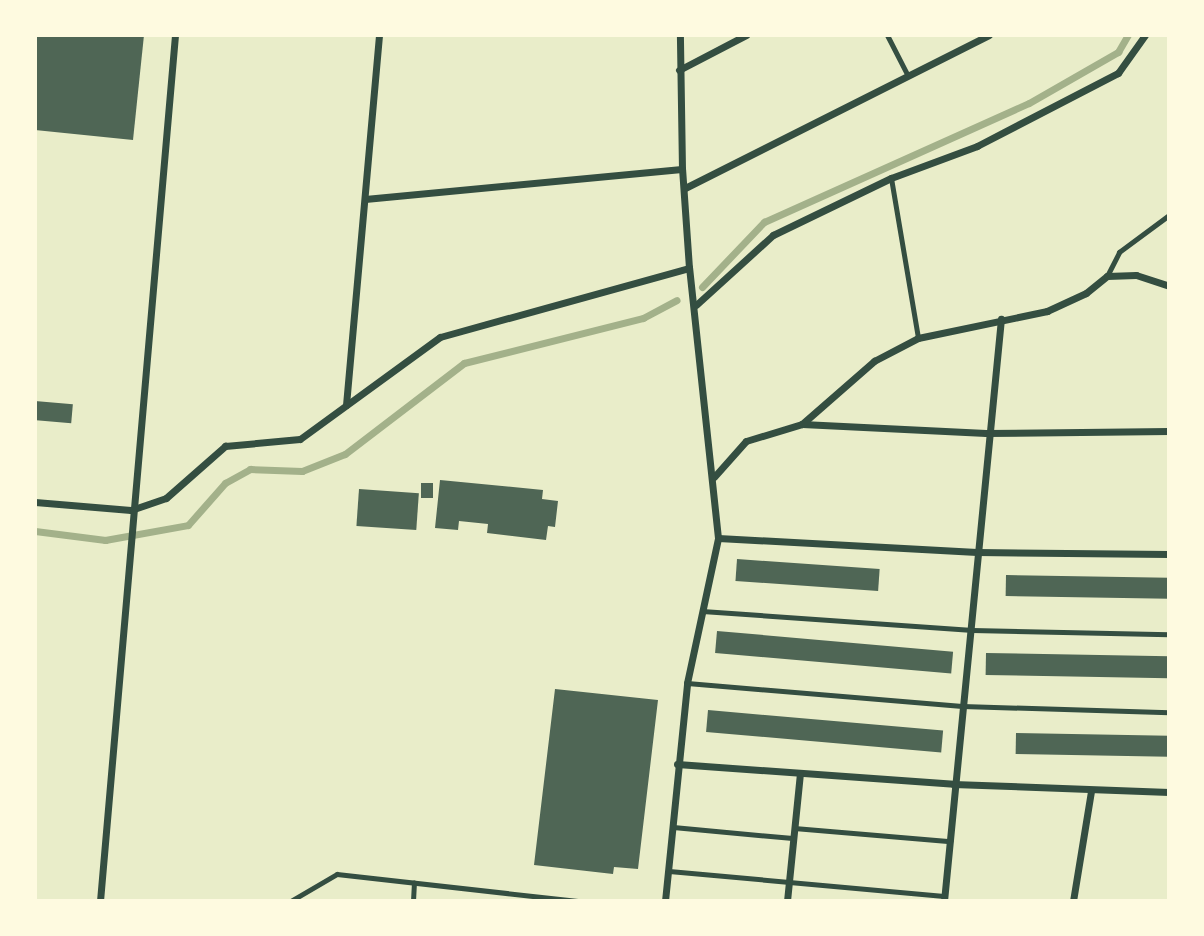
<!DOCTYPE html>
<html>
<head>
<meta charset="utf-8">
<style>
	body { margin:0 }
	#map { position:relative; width:1204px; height:936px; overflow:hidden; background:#e9edc9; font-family:Ubuntu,sans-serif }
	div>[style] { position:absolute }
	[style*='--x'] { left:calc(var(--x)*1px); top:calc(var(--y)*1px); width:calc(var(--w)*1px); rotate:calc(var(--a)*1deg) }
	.stream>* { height:7px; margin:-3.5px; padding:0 3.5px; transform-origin:3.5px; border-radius:3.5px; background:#a3b18a }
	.building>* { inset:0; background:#4f6655; transform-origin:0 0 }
	.path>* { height:4.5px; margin:-2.25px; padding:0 2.25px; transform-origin:2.25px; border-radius:2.25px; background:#344e41 }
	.service>* { height:5px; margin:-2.5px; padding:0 2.5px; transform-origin:2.5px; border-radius:2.5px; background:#344e41 }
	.minor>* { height:7px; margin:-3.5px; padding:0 3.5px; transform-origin:3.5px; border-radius:3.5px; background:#344e41 }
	span { translate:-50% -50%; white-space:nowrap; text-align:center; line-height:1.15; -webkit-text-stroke:5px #fefae0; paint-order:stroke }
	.frame { position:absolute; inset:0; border:37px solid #fefae0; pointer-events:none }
</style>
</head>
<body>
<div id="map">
	<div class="stream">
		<div style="--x:702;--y:287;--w:90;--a:-46.4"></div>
		<div style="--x:764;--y:222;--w:290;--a:-24.2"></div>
		<div style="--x:1029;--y:103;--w:103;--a:-29.8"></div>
		<div style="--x:1118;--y:52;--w:20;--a:-60"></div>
		<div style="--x:35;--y:531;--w:71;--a:7.3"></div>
		<div style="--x:105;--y:540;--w:84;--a:-10.2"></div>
		<div style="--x:188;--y:525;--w:56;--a:-48.6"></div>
		<div style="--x:225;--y:483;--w:29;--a:-29"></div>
		<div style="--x:250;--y:469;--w:52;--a:2.2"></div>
		<div style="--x:302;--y:471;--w:46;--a:-21.6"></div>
		<div style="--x:345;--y:454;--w:150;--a:-37.4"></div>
		<div style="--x:464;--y:363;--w:185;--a:-14.1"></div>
		<div style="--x:643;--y:318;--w:38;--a:-28"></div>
	</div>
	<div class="building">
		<div style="clip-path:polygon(35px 35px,144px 35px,133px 140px,35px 130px)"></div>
		<div style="left:35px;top:401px;width:38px;height:19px;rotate:5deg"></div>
		<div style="clip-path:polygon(440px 480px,543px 490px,542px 499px,558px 501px,555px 527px,548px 526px,546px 540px,487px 533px,488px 524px,459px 521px,458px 530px,435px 528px)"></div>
		<div style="left:421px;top:483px;width:12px;height:15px"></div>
		<div style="left:359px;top:489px;width:60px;height:37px;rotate:4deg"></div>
		<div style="left:737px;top:559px;width:143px;height:22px;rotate:4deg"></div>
		<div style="left:1006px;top:575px;width:163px;height:21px;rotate:1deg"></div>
		<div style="left:717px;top:631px;width:237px;height:22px;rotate:5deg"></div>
		<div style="left:986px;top:653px;width:183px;height:22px;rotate:1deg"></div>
		<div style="clip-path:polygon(555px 689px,658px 700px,638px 869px,614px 867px,613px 874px,534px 865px)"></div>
		<div style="left:708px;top:710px;width:236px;height:22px;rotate:5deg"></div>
		<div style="left:1016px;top:733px;width:153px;height:21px;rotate:1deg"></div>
	</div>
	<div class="path">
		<div style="--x:291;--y:901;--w:53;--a:-30.4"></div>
		<div style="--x:337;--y:874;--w:242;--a:6.4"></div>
		<div style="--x:413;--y:901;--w:18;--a:-87"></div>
	</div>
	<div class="service">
		<div style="--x:887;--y:35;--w:46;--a:62.9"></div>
		<div style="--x:891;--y:178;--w:162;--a:80.4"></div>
		<div style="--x:1107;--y:276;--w:27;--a:-63"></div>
		<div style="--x:1119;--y:252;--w:62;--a:-36.5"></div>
		<div style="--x:702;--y:611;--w:271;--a:4"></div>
		<div style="--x:972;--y:630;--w:197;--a:1.2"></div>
		<div style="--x:687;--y:683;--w:276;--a:4.8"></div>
		<div style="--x:962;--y:706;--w:207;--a:1.7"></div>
		<div style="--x:673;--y:827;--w:120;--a:5.3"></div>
		<div style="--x:794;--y:828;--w:157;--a:4.8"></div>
		<div style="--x:669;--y:871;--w:276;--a:5.2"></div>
	</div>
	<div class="minor">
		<div style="--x:679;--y:70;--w:76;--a:-27.6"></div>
		<div style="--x:685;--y:188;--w:340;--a:-26.7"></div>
		<div style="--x:365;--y:199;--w:318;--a:-5.4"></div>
		<div style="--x:696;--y:305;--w:104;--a:-42.3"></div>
		<div style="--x:773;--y:235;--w:131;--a:-25.8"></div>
		<div style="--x:891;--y:178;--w:92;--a:-20.4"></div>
		<div style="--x:977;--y:146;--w:159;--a:-27.4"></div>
		<div style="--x:1118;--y:73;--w:47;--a:-54.6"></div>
		<div style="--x:346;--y:405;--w:371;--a:-84.9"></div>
		<div style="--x:802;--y:424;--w:184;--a:2.8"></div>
		<div style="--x:986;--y:433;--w:183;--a:-0.6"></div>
		<div style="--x:714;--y:477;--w:48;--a:-48.4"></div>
		<div style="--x:746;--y:441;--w:59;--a:-16.9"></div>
		<div style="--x:802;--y:424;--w:96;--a:-41.2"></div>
		<div style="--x:874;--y:361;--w:50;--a:-27.6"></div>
		<div style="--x:918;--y:338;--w:132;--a:-11.8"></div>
		<div style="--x:1047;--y:311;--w:43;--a:-24.8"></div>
		<div style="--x:1086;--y:293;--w:27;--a:-39"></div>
		<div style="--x:1107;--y:276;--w:29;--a:-2"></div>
		<div style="--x:1136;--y:275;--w:35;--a:18"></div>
		<div style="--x:35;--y:502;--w:96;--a:4.8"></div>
		<div style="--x:131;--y:510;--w:37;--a:-19"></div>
		<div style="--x:166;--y:498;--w:79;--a:-41.4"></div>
		<div style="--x:225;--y:446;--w:75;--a:-5.3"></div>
		<div style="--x:300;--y:439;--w:173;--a:-36.1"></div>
		<div style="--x:440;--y:337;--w:258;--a:-15.5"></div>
		<div style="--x:718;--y:538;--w:259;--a:3.1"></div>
		<div style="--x:977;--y:552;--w:192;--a:0.6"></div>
		<div style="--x:677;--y:764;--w:277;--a:4.1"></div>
		<div style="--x:953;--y:784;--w:216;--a:2.1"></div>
		<div style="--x:100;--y:901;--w:869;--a:-85.05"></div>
		<div style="--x:665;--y:901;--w:219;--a:-84.2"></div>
		<div style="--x:687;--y:683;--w:148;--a:-77.9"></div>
		<div style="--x:718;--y:538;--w:272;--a:-96.1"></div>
		<div style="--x:689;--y:268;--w:99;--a:-94"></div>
		<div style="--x:682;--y:169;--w:134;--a:-90.9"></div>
		<div style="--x:787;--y:901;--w:128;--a:-84.2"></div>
		<div style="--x:944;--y:901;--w:585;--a:-84.41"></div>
		<div style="--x:1073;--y:901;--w:111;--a:-80.7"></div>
	</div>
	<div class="frame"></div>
</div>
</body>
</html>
